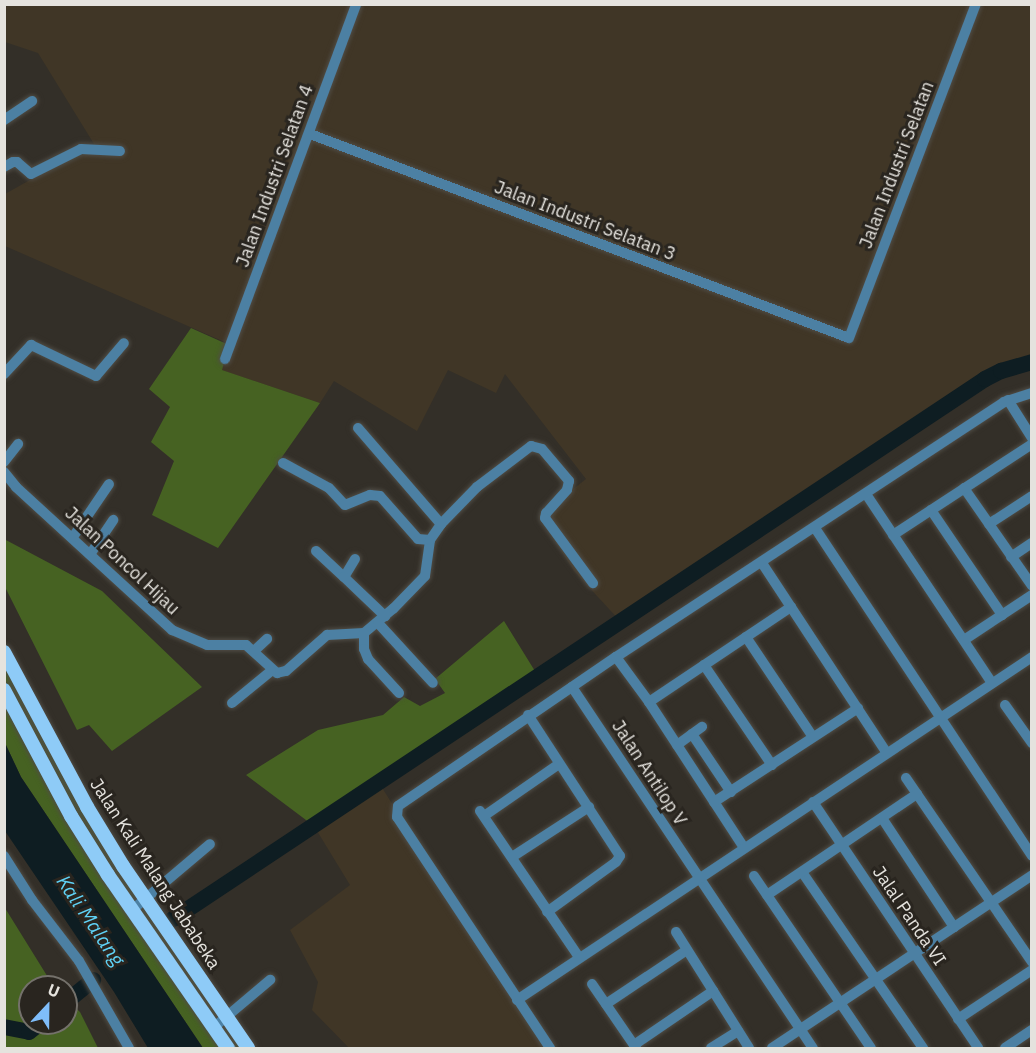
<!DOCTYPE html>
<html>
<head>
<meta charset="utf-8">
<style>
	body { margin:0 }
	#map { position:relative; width:1036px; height:1053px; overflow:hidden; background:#332f28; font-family:"IBM Plex Sans",sans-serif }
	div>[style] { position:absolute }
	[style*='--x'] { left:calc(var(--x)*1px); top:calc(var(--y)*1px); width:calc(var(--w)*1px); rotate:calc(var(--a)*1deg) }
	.industrial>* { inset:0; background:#403626 }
	.green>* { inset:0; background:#466222 }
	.water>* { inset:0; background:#0e1d22 }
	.river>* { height:16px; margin:-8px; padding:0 8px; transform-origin:8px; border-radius:8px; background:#0e1d22 }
	.roads { filter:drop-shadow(0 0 2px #4f4c45) drop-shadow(0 0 2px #4f4c45) }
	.minor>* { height:10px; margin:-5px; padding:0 5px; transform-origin:5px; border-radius:5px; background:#4c80a3 }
	.major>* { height:14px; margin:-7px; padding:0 7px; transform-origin:7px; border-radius:7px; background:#8ecbf7 }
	span { translate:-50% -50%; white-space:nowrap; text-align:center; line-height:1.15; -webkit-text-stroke:6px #29251f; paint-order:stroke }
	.street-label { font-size:18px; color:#e5e3de }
	.water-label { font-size:20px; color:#5fd2f6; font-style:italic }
	.frame { position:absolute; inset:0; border:6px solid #e5e3de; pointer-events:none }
	.north { position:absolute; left:18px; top:975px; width:60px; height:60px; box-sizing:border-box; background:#29251f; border:2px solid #74716b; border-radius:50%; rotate:22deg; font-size:16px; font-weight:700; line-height:24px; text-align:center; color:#e5e3de }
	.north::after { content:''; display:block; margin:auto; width:21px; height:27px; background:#7fbdfa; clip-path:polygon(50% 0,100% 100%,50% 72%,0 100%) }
</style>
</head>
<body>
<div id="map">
	<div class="industrial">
		<div style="clip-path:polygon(5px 5px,1031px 5px,1031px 363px,994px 374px,621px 622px,574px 571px,539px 516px,586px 479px,505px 374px,496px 393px,448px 370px,417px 431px,334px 381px,320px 403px,221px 370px,229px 344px,5px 246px,5px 194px,94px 144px,38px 53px,5px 42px)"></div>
		<div style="clip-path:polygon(379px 783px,548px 1048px,349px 1048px,312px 1010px,318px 982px,290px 930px,350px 885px,314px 826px)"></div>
	</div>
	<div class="green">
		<div style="clip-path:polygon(191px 328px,229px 345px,222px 370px,320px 403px,218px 548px,152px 515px,174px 461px,151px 442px,170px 407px,149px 389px)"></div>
		<div style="clip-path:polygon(4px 539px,102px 591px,202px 687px,112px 751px,89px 725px,77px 730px,5px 587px)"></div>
		<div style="clip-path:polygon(504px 621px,538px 676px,314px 826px,246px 775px,318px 730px,383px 715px,404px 697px,420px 706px,445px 693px,435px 679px)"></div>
		<div style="clip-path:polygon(5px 652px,87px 807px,248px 1048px,203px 1048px,21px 777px,5px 743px)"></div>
		<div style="clip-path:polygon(5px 908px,54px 987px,30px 987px,30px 1023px,66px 1023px,66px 999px,80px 1012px,98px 1048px,5px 1048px)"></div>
	</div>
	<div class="water">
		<div style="clip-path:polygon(5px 743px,21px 777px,203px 1048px,148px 1048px,114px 992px,5px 831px)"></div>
	</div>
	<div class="river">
		<div style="--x:173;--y:919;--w:975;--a:-33.62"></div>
		<div style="--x:985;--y:379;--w:18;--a:-27"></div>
		<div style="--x:1001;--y:371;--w:32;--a:-16"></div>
		<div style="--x:66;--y:1002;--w:35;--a:-39"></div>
		<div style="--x:4;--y:1027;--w:25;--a:11"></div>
		<div style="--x:29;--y:1032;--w:14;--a:-39"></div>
	</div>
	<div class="roads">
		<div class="minor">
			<div style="--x:4;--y:120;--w:34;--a:-34"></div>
			<div style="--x:310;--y:134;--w:576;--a:20.73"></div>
			<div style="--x:849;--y:338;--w:357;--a:-69.2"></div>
			<div style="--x:4;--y:167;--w:10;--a:-29"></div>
			<div style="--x:13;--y:162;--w:4;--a:0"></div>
			<div style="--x:17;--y:162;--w:18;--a:41"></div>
			<div style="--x:31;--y:174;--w:56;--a:-26.6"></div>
			<div style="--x:81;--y:149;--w:39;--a:3"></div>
			<div style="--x:225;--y:359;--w:378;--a:-69.7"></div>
			<div style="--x:4;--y:374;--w:40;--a:-47"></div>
			<div style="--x:31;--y:345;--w:72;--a:25.5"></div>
			<div style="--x:96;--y:376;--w:43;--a:-49.7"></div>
			<div style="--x:1008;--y:400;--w:45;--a:57.7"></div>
			<div style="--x:358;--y:428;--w:127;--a:49.2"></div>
			<div style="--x:4;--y:462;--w:23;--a:-52"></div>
			<div style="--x:283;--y:463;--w:52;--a:28.5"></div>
			<div style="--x:329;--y:488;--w:23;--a:47"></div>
			<div style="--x:345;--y:505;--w:27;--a:-22"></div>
			<div style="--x:370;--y:495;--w:10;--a:6"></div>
			<div style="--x:380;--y:496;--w:57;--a:48.5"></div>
			<div style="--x:418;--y:539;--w:12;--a:5"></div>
			<div style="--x:4;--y:472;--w:19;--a:51"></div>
			<div style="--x:16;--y:487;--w:212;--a:42.5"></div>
			<div style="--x:172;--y:630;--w:38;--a:23"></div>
			<div style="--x:207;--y:645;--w:39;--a:0"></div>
			<div style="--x:246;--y:645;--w:42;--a:42.1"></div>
			<div style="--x:277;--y:673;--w:9;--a:-13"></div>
			<div style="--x:286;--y:671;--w:55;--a:-41.3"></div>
			<div style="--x:327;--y:635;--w:37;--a:-3"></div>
			<div style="--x:364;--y:633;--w:38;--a:-40"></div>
			<div style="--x:393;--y:609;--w:46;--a:-45.9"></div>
			<div style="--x:425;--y:576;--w:36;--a:-82"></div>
			<div style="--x:430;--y:540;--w:19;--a:-55"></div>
			<div style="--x:441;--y:524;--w:52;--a:-45.8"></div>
			<div style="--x:477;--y:487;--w:68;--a:-37.2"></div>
			<div style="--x:531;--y:446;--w:11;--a:15"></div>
			<div style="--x:542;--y:449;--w:42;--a:49.8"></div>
			<div style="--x:569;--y:481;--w:9;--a:103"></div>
			<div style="--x:567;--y:490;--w:31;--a:132"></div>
			<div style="--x:546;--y:513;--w:5;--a:101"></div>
			<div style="--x:545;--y:518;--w:81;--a:53.6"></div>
			<div style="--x:964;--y:488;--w:119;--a:55.2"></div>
			<div style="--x:866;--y:494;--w:227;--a:56.3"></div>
			<div style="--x:931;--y:510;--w:127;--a:55.9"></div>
			<div style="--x:989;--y:524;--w:51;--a:-33.1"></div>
			<div style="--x:815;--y:528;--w:393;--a:56.5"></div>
			<div style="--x:893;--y:535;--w:166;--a:-33.2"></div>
			<div style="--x:73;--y:537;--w:64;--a:-55.8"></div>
			<div style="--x:316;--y:551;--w:38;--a:43"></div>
			<div style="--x:91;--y:553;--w:40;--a:-56"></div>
			<div style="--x:1011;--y:557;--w:25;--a:-34"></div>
			<div style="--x:355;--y:559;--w:21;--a:121"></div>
			<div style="--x:344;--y:577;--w:57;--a:43.6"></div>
			<div style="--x:762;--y:563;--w:227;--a:56.7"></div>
			<div style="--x:378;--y:623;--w:81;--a:47.5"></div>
			<div style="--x:364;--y:633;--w:16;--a:90"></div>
			<div style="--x:364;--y:649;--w:11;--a:68"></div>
			<div style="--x:368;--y:659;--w:46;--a:47.6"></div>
			<div style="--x:746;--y:637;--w:120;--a:56.2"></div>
			<div style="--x:964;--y:640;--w:82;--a:-33.5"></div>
			<div style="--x:254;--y:651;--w:18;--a:-43"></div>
			<div style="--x:616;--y:657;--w:56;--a:53.7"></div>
			<div style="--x:649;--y:702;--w:174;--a:56.9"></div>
			<div style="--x:704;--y:665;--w:121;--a:55.8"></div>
			<div style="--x:572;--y:687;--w:434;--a:56.3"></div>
			<div style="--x:649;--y:702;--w:171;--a:-33.8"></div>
			<div style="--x:232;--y:703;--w:50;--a:-39.4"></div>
			<div style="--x:1005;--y:705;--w:47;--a:54.6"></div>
			<div style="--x:528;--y:715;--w:168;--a:56.9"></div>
			<div style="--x:620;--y:856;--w:7;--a:124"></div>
			<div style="--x:616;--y:862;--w:85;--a:144.1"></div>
			<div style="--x:692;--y:734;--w:70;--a:56.1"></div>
			<div style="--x:677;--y:745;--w:31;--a:-36"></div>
			<div style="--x:906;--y:778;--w:223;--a:55.6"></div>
			<div style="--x:714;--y:802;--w:172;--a:-33.1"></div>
			<div style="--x:813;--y:802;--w:296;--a:56.1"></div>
			<div style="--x:480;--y:811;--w:176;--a:55.9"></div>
			<div style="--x:484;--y:816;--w:91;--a:-34.7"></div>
			<div style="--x:882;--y:818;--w:131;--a:56.6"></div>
			<div style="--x:4;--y:856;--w:52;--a:57.5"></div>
			<div style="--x:32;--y:900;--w:77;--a:52.4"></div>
			<div style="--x:79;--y:961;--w:100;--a:60.1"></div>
			<div style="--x:512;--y:857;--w:92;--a:-33"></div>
			<div style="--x:802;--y:872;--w:214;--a:55.5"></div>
			<div style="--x:754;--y:876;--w:208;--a:55.8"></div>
			<div style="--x:767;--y:895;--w:181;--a:-34"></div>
			<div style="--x:132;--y:910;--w:102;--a:-40.2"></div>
			<div style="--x:676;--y:932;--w:137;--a:57.8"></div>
			<div style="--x:592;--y:984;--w:78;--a:55.5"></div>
			<div style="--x:517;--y:1000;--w:619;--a:-33.66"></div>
			<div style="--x:606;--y:1004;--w:97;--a:-33.7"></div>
			<div style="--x:958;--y:1019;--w:89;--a:-33.5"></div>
			<div style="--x:213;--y:1028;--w:75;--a:-40.1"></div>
			<div style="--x:634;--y:1045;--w:96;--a:-34.4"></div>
			<div style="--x:550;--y:1048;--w:277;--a:-123.5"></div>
			<div style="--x:397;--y:817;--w:11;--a:-85"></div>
			<div style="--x:398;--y:806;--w:264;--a:-34.4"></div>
			<div style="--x:616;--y:657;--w:464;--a:-33.3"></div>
			<div style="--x:1004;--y:402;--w:29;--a:-18"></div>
			<div style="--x:711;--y:1048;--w:32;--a:-32"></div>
			<div style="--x:772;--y:1048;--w:312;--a:-33.6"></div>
			<div style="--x:1005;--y:1048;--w:32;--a:-34"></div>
		</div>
		<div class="major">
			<div style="--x:4;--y:652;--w:176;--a:61.8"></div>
			<div style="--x:87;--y:807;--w:69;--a:58.6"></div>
			<div style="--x:123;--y:866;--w:221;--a:55.5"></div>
			<div style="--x:4;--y:690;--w:143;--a:62"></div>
			<div style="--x:71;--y:816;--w:70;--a:57.9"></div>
			<div style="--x:108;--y:875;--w:211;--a:55.3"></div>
		</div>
	</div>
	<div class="street-label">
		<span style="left:897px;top:165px;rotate:-69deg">Jalan Industri Selatan</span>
		<span style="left:275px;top:176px;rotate:-70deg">Jalan Industri Selatan 4</span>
		<span style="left:585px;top:221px;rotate:21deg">Jalan Industri Selatan 3</span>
		<span style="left:122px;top:561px;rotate:43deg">Jalan Poncol Hijau</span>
		<span style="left:649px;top:773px;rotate:57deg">Jalan Antilop V</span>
		<span style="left:155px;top:874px;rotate:57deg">Jalan Kali Malang Jababeka</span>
		<span style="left:909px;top:916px;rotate:56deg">Jalal Panda VI</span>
	</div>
	<div class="water-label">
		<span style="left:91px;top:920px;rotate:56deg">Kali Malang</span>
	</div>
	<div class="frame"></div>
	<div class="north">U</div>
</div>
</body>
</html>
